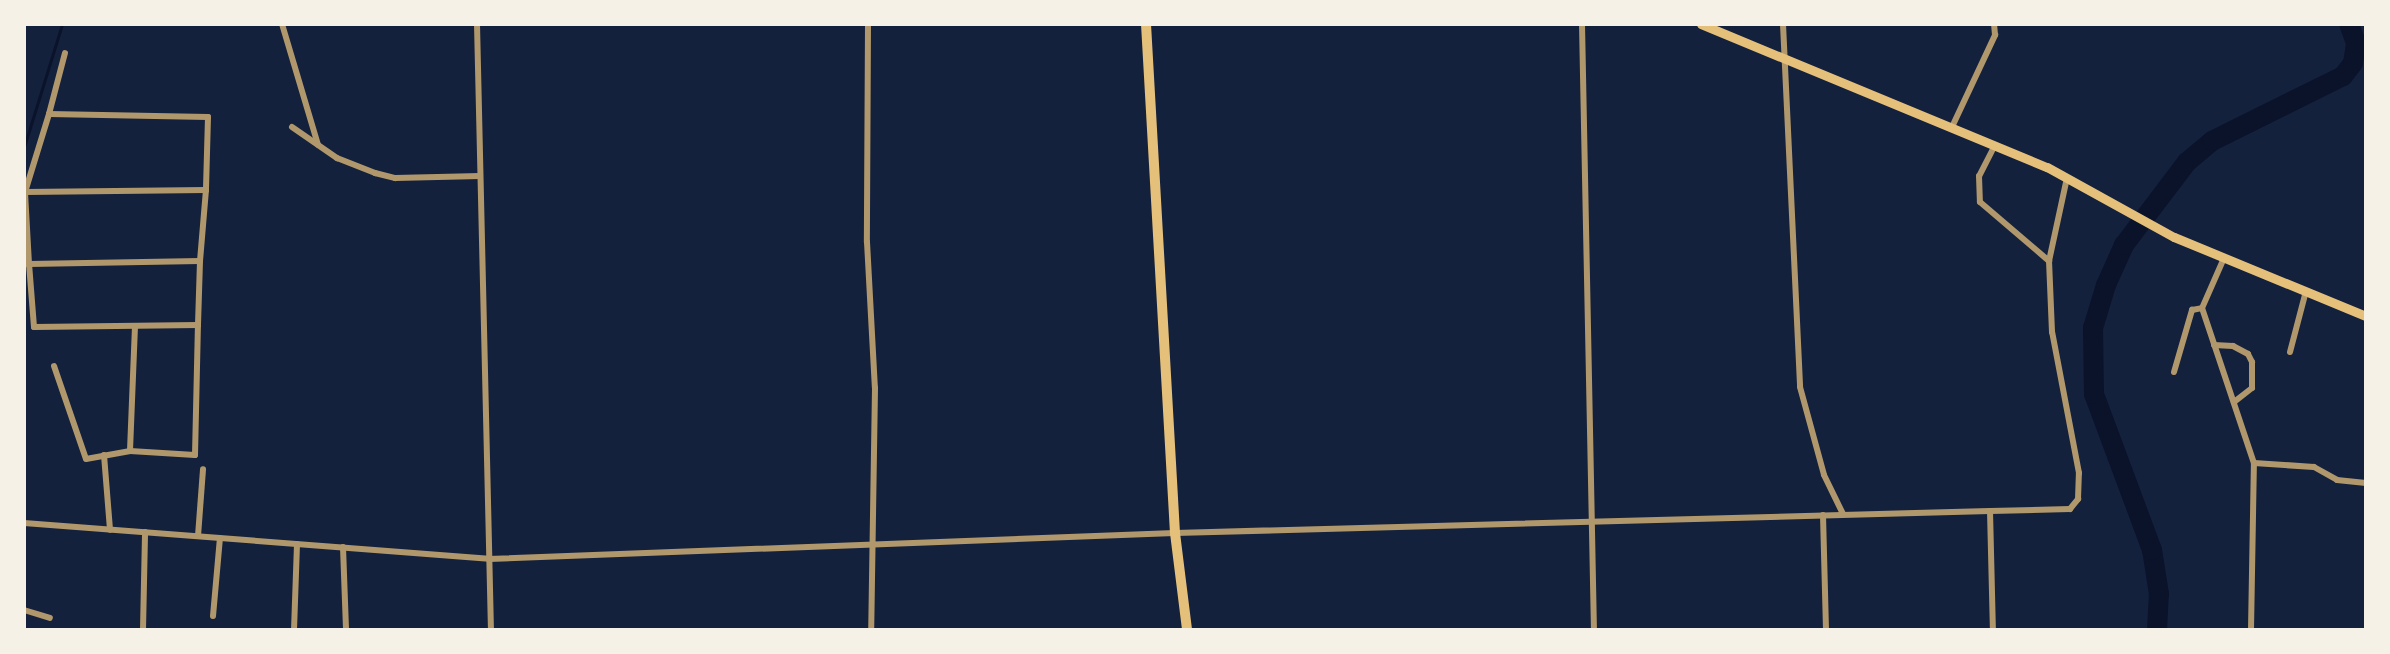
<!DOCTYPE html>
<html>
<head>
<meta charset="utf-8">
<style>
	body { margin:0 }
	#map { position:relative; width:2390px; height:654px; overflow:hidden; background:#14213d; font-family:"Work Sans",sans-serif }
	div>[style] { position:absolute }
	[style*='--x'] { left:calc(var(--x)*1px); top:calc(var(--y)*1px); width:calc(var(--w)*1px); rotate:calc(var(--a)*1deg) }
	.stream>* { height:3px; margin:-1.5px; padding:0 1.5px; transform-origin:1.5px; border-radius:1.5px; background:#0b132b }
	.river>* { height:20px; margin:-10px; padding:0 10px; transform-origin:10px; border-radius:10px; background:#0b132b }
	.minor>* { height:6px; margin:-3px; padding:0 3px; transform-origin:3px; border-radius:3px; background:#b1986c }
	.secondary>* { height:9px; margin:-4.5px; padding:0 4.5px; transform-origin:4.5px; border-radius:4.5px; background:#e5c07b }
	.primary>* { height:10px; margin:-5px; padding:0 5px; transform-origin:5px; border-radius:5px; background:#e5c07b }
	span { translate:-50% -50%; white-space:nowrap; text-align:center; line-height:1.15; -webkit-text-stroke:8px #f6f1e7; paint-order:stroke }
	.frame { position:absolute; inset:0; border:26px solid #f6f1e7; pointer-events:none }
</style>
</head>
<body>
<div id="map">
	<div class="stream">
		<div style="--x:24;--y:147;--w:129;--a:-72.8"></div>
	</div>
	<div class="river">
		<div style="--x:2157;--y:630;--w:36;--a:-87"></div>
		<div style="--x:2159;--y:594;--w:45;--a:-99"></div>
		<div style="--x:2152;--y:550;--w:166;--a:-110.4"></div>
		<div style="--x:2094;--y:394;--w:66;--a:-90.9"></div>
		<div style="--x:2093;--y:328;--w:45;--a:-73.2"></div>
		<div style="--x:2106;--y:285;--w:44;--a:-65.8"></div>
		<div style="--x:2124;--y:245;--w:104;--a:-52.8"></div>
		<div style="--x:2187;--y:162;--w:33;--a:-40"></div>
		<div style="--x:2212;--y:141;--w:146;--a:-26.4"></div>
		<div style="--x:2343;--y:76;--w:16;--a:-52"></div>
		<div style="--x:2353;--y:63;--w:20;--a:-81"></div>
		<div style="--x:2356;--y:43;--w:20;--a:-110"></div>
	</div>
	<div class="minor">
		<div style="--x:282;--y:24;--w:126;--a:73.4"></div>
		<div style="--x:477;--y:24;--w:606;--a:88.68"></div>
		<div style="--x:868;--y:24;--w:218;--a:90.3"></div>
		<div style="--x:867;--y:242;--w:146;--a:86.9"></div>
		<div style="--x:875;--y:388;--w:242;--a:90.9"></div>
		<div style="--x:1582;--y:24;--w:606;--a:88.87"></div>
		<div style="--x:1783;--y:24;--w:363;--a:87.3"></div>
		<div style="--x:1800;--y:387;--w:91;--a:74.7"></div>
		<div style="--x:1824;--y:475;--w:43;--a:64"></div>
		<div style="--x:49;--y:114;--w:159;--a:1.1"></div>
		<div style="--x:208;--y:117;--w:73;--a:91.6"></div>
		<div style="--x:206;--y:190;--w:181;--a:179.4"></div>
		<div style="--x:25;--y:192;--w:82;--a:-72.9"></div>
		<div style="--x:49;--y:114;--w:63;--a:-75.3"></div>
		<div style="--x:292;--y:127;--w:55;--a:34.6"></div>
		<div style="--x:337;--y:158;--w:41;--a:21.5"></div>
		<div style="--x:375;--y:173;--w:21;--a:14"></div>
		<div style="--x:395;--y:178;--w:85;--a:-1.3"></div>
		<div style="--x:1952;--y:127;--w:102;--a:-64.9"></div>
		<div style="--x:1995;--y:35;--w:11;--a:-95"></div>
		<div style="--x:1995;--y:145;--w:35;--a:117"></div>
		<div style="--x:1979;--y:176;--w:26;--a:88"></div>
		<div style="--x:1980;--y:202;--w:91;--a:40.5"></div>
		<div style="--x:2049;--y:261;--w:85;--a:-77.8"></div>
		<div style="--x:2224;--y:258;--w:55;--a:113.7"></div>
		<div style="--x:2202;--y:308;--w:163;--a:71.5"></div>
		<div style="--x:2254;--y:463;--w:60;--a:3.8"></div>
		<div style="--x:2314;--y:467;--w:26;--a:29"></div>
		<div style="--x:2337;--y:480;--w:29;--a:6"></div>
		<div style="--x:200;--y:261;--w:64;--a:91.8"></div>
		<div style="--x:198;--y:325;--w:164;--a:179.3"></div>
		<div style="--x:34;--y:327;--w:63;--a:-94.5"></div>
		<div style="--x:29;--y:264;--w:171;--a:-1"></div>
		<div style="--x:200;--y:261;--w:71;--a:-85.2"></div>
		<div style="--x:24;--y:264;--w:5;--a:0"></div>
		<div style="--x:29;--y:264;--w:72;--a:-93.2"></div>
		<div style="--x:135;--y:326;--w:125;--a:92.3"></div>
		<div style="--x:130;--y:451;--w:65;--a:3.5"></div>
		<div style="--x:195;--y:455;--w:130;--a:-88.7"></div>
		<div style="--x:2214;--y:345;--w:19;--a:3"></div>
		<div style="--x:2233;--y:346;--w:17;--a:28"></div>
		<div style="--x:2248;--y:354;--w:9;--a:63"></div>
		<div style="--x:2252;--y:362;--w:26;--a:90"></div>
		<div style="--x:2252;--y:388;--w:23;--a:142"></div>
		<div style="--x:2290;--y:352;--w:63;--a:-75.3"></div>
		<div style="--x:54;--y:366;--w:98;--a:71"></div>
		<div style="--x:86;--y:459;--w:45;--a:-10.3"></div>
		<div style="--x:2174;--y:372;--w:65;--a:-73.8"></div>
		<div style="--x:2192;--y:310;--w:10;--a:-11"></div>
		<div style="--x:104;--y:455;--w:75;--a:85.4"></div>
		<div style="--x:1990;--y:511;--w:80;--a:-1.4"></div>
		<div style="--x:2070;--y:509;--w:13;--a:-51"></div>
		<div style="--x:2078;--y:499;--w:26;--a:-88"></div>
		<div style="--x:2079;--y:473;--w:144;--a:-100.8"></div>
		<div style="--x:2052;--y:332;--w:71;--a:-92.4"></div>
		<div style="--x:1823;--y:515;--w:115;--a:88.5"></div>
		<div style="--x:24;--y:523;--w:466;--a:4.4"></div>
		<div style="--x:489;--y:559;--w:686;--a:-2.17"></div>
		<div style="--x:1175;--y:533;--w:815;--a:-1.55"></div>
		<div style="--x:1990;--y:511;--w:119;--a:88.6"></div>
		<div style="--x:198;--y:536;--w:67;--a:-85.7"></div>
		<div style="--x:343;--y:547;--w:83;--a:87.9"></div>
		<div style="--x:24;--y:610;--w:27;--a:17"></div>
		<div style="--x:213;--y:616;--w:78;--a:-84.9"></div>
		<div style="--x:143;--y:630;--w:98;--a:-88.8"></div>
		<div style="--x:294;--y:630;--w:86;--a:-88"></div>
		<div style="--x:2251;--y:630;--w:167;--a:-89"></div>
	</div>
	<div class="secondary">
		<div style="--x:1701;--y:24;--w:374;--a:22.5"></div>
		<div style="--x:2047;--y:167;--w:145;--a:28.9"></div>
		<div style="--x:2174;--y:237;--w:208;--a:22.4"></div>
	</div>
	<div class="primary">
		<div style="--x:1146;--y:24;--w:510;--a:86.74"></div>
		<div style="--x:1175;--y:533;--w:98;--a:82.9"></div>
	</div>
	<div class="frame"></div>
</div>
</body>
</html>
